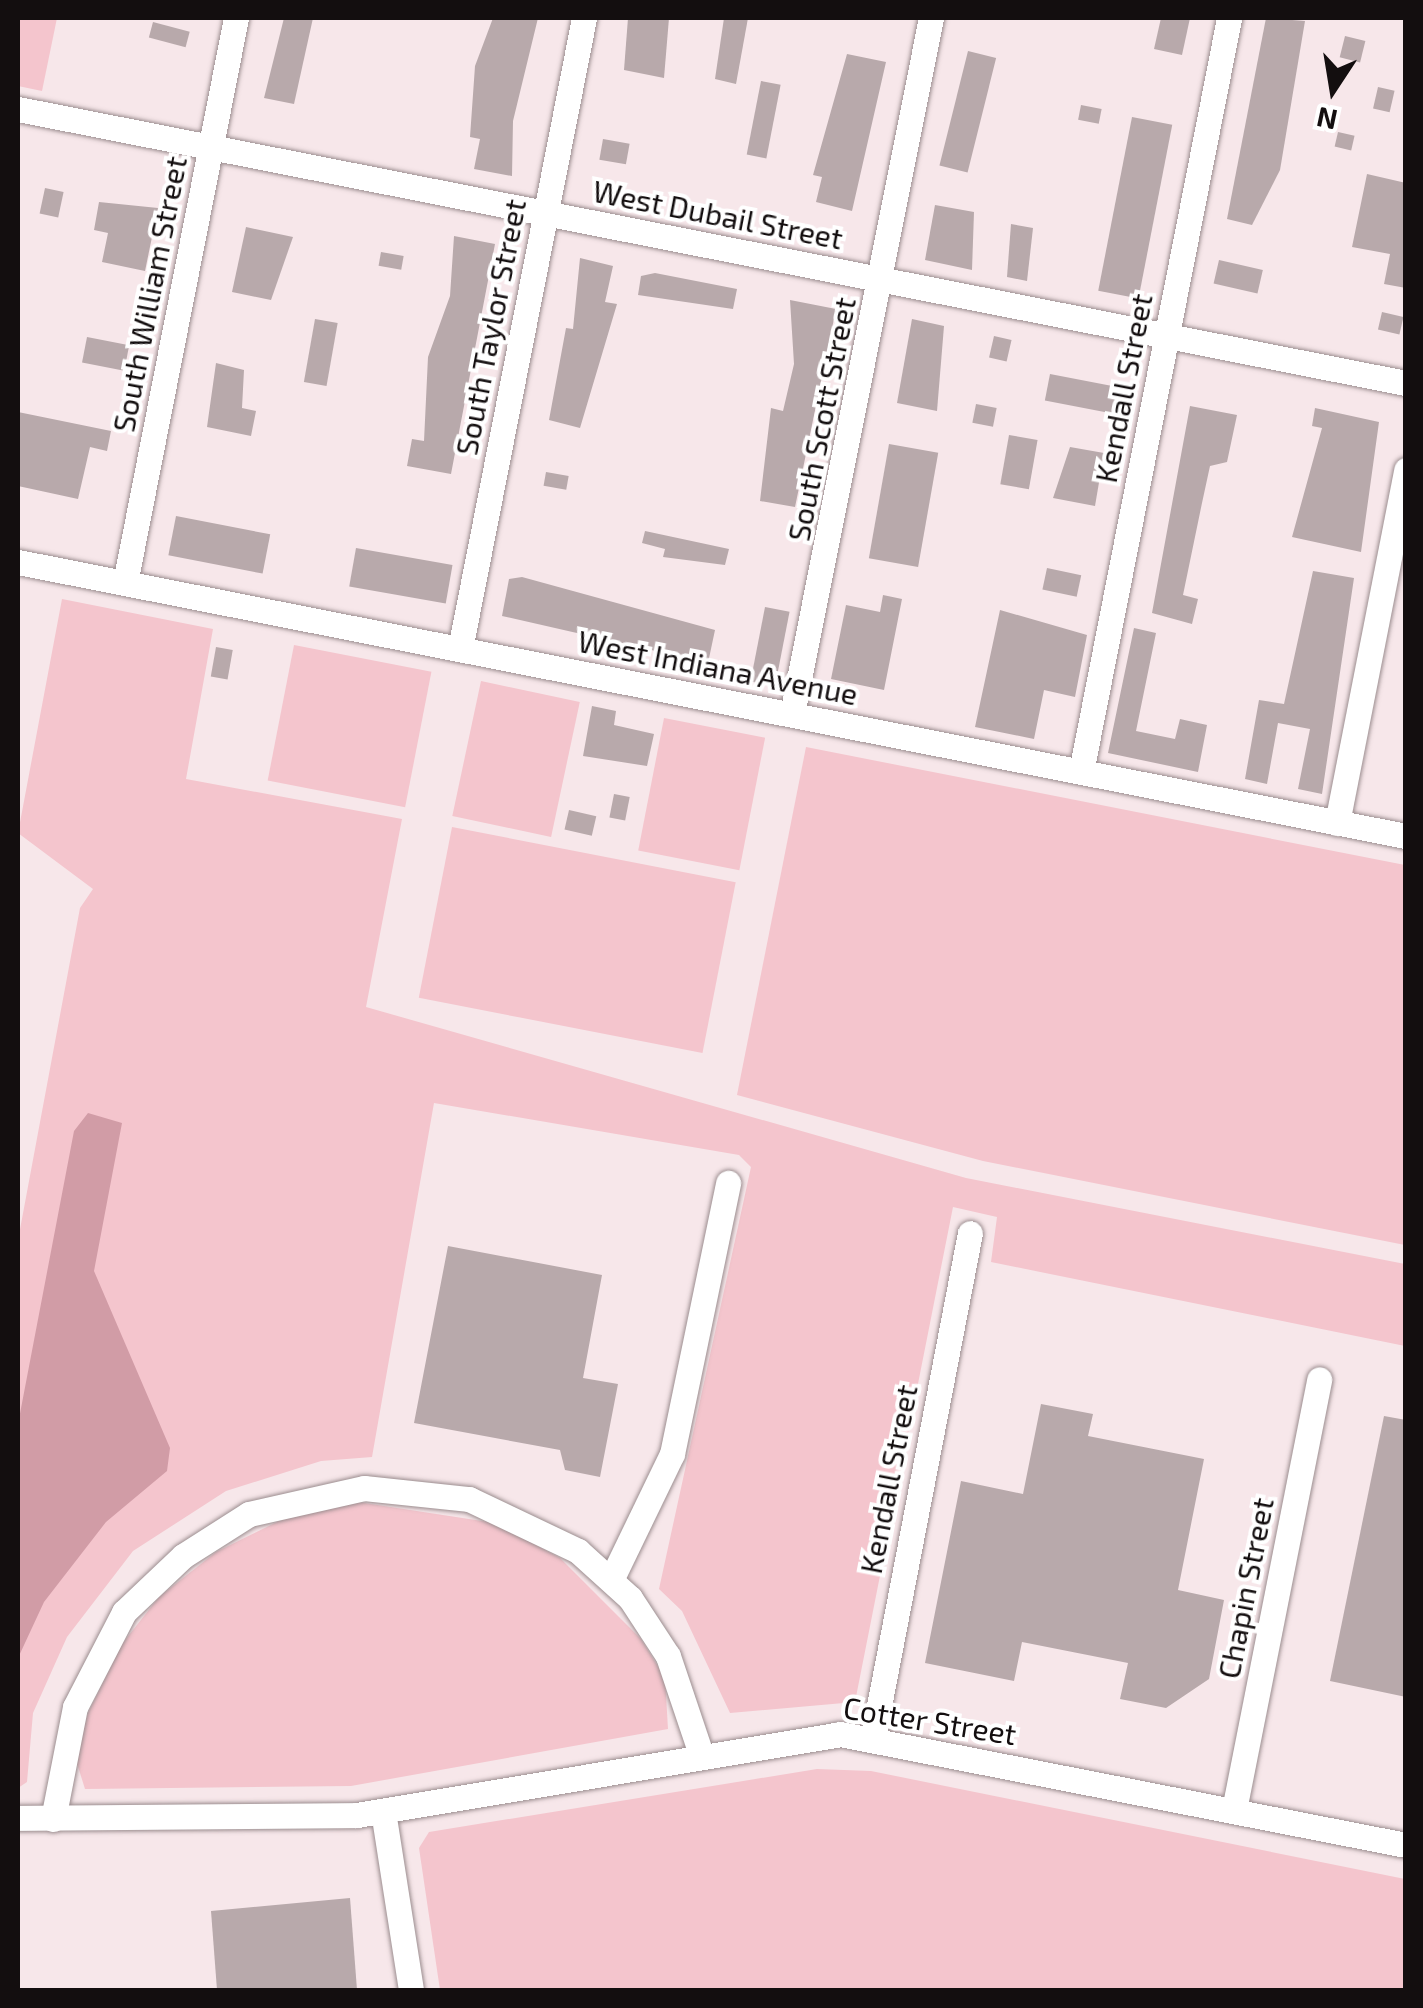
<!DOCTYPE html>
<html>
<head>
<meta charset="utf-8">
<style>
	body { margin:0 }
	#map { position:relative; width:1423px; height:2008px; overflow:hidden; background:#f7e7ea; font-family:"Exo 2",sans-serif }
	div>[style] { position:absolute }
	[style*='--x'] { left:calc(var(--x)*1px); top:calc(var(--y)*1px); width:calc(var(--w)*1px); rotate:calc(var(--a)*1deg) }
	.green>* { inset:0; background:#f4c5cd; transform-origin:0 0 }
	.water>* { inset:0; background:#d19ca6 }
	.building>* { inset:0; background:#b8a9ab; transform-origin:0 0 }
	.roads { filter:drop-shadow(0 0 2px #9b8d8f) drop-shadow(0 0 2px #9b8d8f) }
	.minor>* { height:25px; margin:-12.5px; padding:0 12.5px; transform-origin:12.5px; border-radius:12.5px; background:#fff }
	span { translate:-50% -50%; white-space:nowrap; text-align:center; line-height:1.15; -webkit-text-stroke:8px #fff; paint-order:stroke }
	.street-label { font-size:30px; color:#130e0f }
	.frame { position:absolute; inset:0; border:20px solid #130e0f; pointer-events:none }
	.north { position:absolute; left:1283px; top:40px; width:100px; height:100px; -webkit-text-stroke:8px #fff; paint-order:stroke; rotate:192deg; font-size:28px; font-weight:700; line-height:40px; text-align:center; color:#130e0f }
	.north::after { content:''; display:block; margin:auto; width:35px; height:45px; background:#130e0f; clip-path:polygon(50% 0,100% 100%,50% 72%,0 100%) }
</style>
</head>
<body>
<div id="map">
	<div class="green">
		<div style="clip-path:polygon(18px 18px,57px 18px,42px 91px,18px 86px)"></div>
		<div style="clip-path:polygon(62px 599px,213px 629px,186px 779px,402px 819px,366px 1007px,966px 1178px,1405px 1264px,1405px 1346px,991px 1262px,997px 1217px,953px 1207px,855px 1702px,730px 1713px,682px 1611px,659px 1589px,751px 1167px,739px 1155px,434px 1103px,372px 1457px,321px 1461px,226px 1491px,133px 1551px,67px 1637px,33px 1713px,27px 1782px,18px 1788px,18px 1240px,80px 908px,93px 889px,18px 833px)"></div>
		<div style="left:294px;top:645px;width:140px;height:138px;rotate:11deg"></div>
		<div style="left:481px;top:681px;width:101px;height:138px;rotate:12deg"></div>
		<div style="left:664px;top:718px;width:103px;height:135px;rotate:11deg"></div>
		<div style="clip-path:polygon(806px 747px,1405px 865px,1405px 1245px,983px 1161px,737px 1095px)"></div>
		<div style="left:452px;top:827px;width:289px;height:174px;rotate:11deg"></div>
		<div style="clip-path:polygon(358px 1502px,495px 1523px,560px 1558px,641px 1639px,665px 1678px,668px 1729px,351px 1786px,85px 1789px,75px 1757px,88px 1713px,122px 1644px,159px 1597px,216px 1552px,283px 1519px)"></div>
		<div style="clip-path:polygon(817px 1769px,871px 1771px,1405px 1879px,1405px 1990px,440px 1990px,419px 1848px,429px 1832px)"></div>
	</div>
	<div class="water">
		<div style="clip-path:polygon(88px 1113px,122px 1123px,94px 1271px,170px 1448px,167px 1471px,106px 1522px,44px 1602px,18px 1658px,18px 1424px,74px 1131px)"></div>
	</div>
	<div class="building">
		<div style="clip-path:polygon(284px 18px,313px 18px,294px 104px,264px 98px)"></div>
		<div style="clip-path:polygon(493px 18px,538px 18px,513px 121px,512px 176px,474px 169px,480px 139px,470px 137px,475px 66px)"></div>
		<div style="clip-path:polygon(628px 18px,669px 18px,664px 78px,624px 70px)"></div>
		<div style="clip-path:polygon(724px 18px,748px 18px,736px 84px,715px 79px)"></div>
		<div style="clip-path:polygon(1161px 18px,1190px 18px,1182px 55px,1154px 49px)"></div>
		<div style="clip-path:polygon(1266px 18px,1305px 21px,1280px 170px,1252px 225px,1227px 219px)"></div>
		<div style="left:153px;top:22px;width:38px;height:16px;rotate:15deg"></div>
		<div style="left:1345px;top:36px;width:21px;height:22px;rotate:14deg"></div>
		<div style="left:968px;top:51px;width:29px;height:118px;rotate:14deg"></div>
		<div style="clip-path:polygon(847px 54px,886px 62px,852px 211px,816px 202px,822px 177px,813px 175px)"></div>
		<div style="left:761px;top:81px;width:20px;height:75px;rotate:11deg"></div>
		<div style="left:1378px;top:87px;width:17px;height:22px;rotate:13deg"></div>
		<div style="left:1081px;top:105px;width:21px;height:15px;rotate:11deg"></div>
		<div style="left:1132px;top:117px;width:41px;height:177px;rotate:11deg"></div>
		<div style="left:1338px;top:132px;width:17px;height:15px;rotate:13deg"></div>
		<div style="left:603px;top:139px;width:27px;height:21px;rotate:10deg"></div>
		<div style="clip-path:polygon(1367px 174px,1406px 183px,1406px 288px,1384px 284px,1390px 254px,1352px 247px)"></div>
		<div style="left:45px;top:188px;width:19px;height:26px;rotate:12deg"></div>
		<div style="clip-path:polygon(99px 202px,158px 208px,145px 271px,102px 262px,108px 233px,94px 230px)"></div>
		<div style="clip-path:polygon(935px 205px,974px 212px,972px 270px,925px 260px)"></div>
		<div style="clip-path:polygon(1011px 224px,1033px 228px,1027px 281px,1007px 277px)"></div>
		<div style="clip-path:polygon(246px 227px,293px 237px,271px 300px,232px 292px)"></div>
		<div style="clip-path:polygon(454px 236px,495px 244px,451px 474px,407px 466px,412px 439px,424px 441px,428px 357px,450px 296px)"></div>
		<div style="left:381px;top:252px;width:23px;height:14px;rotate:10deg"></div>
		<div style="clip-path:polygon(580px 258px,613px 266px,605px 302px,617px 304px,580px 428px,549px 420px,566px 328px,573px 329px)"></div>
		<div style="left:1219px;top:260px;width:45px;height:24px;rotate:13deg"></div>
		<div style="clip-path:polygon(655px 273px,737px 289px,733px 309px,638px 295px,641px 276px)"></div>
		<div style="clip-path:polygon(790px 300px,836px 309px,795px 507px,760px 501px,771px 408px,783px 411px,794px 364px)"></div>
		<div style="left:1382px;top:312px;width:22px;height:18px;rotate:13deg"></div>
		<div style="left:315px;top:319px;width:23px;height:64px;rotate:10deg"></div>
		<div style="clip-path:polygon(912px 319px,944px 326px,937px 411px,897px 403px)"></div>
		<div style="left:994px;top:336px;width:18px;height:22px;rotate:13deg"></div>
		<div style="left:87px;top:337px;width:43px;height:26px;rotate:11deg"></div>
		<div style="clip-path:polygon(216px 363px,244px 370px,242px 408px,256px 411px,251px 436px,207px 427px)"></div>
		<div style="left:1050px;top:374px;width:74px;height:27px;rotate:11deg"></div>
		<div style="left:976px;top:404px;width:21px;height:19px;rotate:11deg"></div>
		<div style="clip-path:polygon(1190px 406px,1237px 415px,1227px 462px,1210px 466px,1202px 503px,1183px 595px,1198px 599px,1192px 624px,1152px 613px)"></div>
		<div style="clip-path:polygon(1315px 408px,1379px 422px,1361px 552px,1292px 537px,1322px 428px,1312px 426px)"></div>
		<div style="clip-path:polygon(18px 412px,111px 431px,107px 451px,90px 447px,78px 499px,18px 486px)"></div>
		<div style="left:1009px;top:435px;width:29px;height:50px;rotate:10deg"></div>
		<div style="left:889px;top:444px;width:50px;height:116px;rotate:10deg"></div>
		<div style="clip-path:polygon(1070px 447px,1104px 453px,1095px 506px,1053px 498px)"></div>
		<div style="left:546px;top:472px;width:23px;height:14px;rotate:10deg"></div>
		<div style="left:176px;top:516px;width:96px;height:40px;rotate:11deg"></div>
		<div style="clip-path:polygon(645px 531px,729px 549px,725px 565px,663px 557px,665px 549px,642px 543px)"></div>
		<div style="left:356px;top:548px;width:98px;height:39px;rotate:10deg"></div>
		<div style="left:1047px;top:568px;width:35px;height:22px;rotate:12deg"></div>
		<div style="clip-path:polygon(1313px 571px,1354px 578px,1322px 794px,1298px 789px,1310px 729px,1278px 723px,1267px 784px,1245px 779px,1259px 700px,1284px 704px)"></div>
		<div style="clip-path:polygon(522px 577px,715px 630px,708px 663px,502px 616px,509px 579px)"></div>
		<div style="clip-path:polygon(883px 595px,902px 599px,884px 690px,831px 679px,846px 605px,880px 612px)"></div>
		<div style="left:765px;top:607px;width:25px;height:76px;rotate:11deg"></div>
		<div style="clip-path:polygon(1000px 610px,1087px 635px,1075px 697px,1044px 690px,1034px 739px,975px 727px)"></div>
		<div style="clip-path:polygon(1134px 628px,1156px 633px,1136px 731px,1175px 739px,1180px 719px,1207px 725px,1198px 772px,1108px 753px)"></div>
		<div style="left:216px;top:647px;width:17px;height:30px;rotate:10deg"></div>
		<div style="clip-path:polygon(592px 706px,616px 711px,614px 725px,654px 734px,647px 766px,583px 756px)"></div>
		<div style="left:614px;top:794px;width:16px;height:24px;rotate:11deg"></div>
		<div style="left:569px;top:810px;width:28px;height:20px;rotate:13deg"></div>
		<div style="clip-path:polygon(448px 1246px,602px 1275px,583px 1378px,618px 1384px,600px 1477px,565px 1470px,560px 1450px,414px 1423px)"></div>
		<div style="clip-path:polygon(1041px 1404px,1093px 1414px,1088px 1436px,1204px 1459px,1178px 1590px,1224px 1600px,1209px 1679px,1166px 1708px,1120px 1699px,1128px 1663px,1022px 1642px,1014px 1681px,925px 1663px,961px 1481px,1023px 1494px)"></div>
		<div style="clip-path:polygon(1384px 1416px,1406px 1420px,1406px 1697px,1330px 1681px)"></div>
		<div style="clip-path:polygon(350px 1898px,357px 1990px,217px 1990px,211px 1911px)"></div>
	</div>
	<div class="roads">
		<div class="minor">
			<div style="--x:18;--y:109;--w:1415;--a:11.17"></div>
			<div style="--x:18;--y:562;--w:1415;--a:11.17"></div>
			<div style="--x:125;--y:583;--w:576;--a:-78.89"></div>
			<div style="--x:460;--y:649;--w:643;--a:-78.88"></div>
			<div style="--x:792;--y:714;--w:710;--a:-78.71"></div>
			<div style="--x:1081;--y:772;--w:768;--a:-78.89"></div>
			<div style="--x:1337;--y:823;--w:360;--a:-78.9"></div>
			<div style="--x:612;--y:1578;--w:138;--a:-64.2"></div>
			<div style="--x:672;--y:1454;--w:277;--a:-78.3"></div>
			<div style="--x:873;--y:1737;--w:513;--a:-79.11"></div>
			<div style="--x:1234;--y:1810;--w:439;--a:-78.8"></div>
			<div style="--x:383;--y:1811;--w:181;--a:81.1"></div>
			<div style="--x:18;--y:1818;--w:339;--a:-0.5"></div>
			<div style="--x:357;--y:1815;--w:490;--a:-9.5"></div>
			<div style="--x:840;--y:1734;--w:577;--a:11.1"></div>
			<div style="--x:53;--y:1819;--w:114;--a:-78.9"></div>
			<div style="--x:75;--y:1707;--w:107;--a:-62.7"></div>
			<div style="--x:124;--y:1612;--w:81;--a:-43.5"></div>
			<div style="--x:183;--y:1556;--w:78;--a:-32.5"></div>
			<div style="--x:249;--y:1514;--w:118;--a:-12.7"></div>
			<div style="--x:364;--y:1488;--w:106;--a:6"></div>
			<div style="--x:469;--y:1499;--w:121;--a:25.5"></div>
			<div style="--x:578;--y:1551;--w:70;--a:42.1"></div>
			<div style="--x:630;--y:1598;--w:69;--a:56.8"></div>
			<div style="--x:668;--y:1656;--w:100;--a:71.4"></div>
		</div>
	</div>
	<div class="street-label">
		<span style="left:718px;top:214px;rotate:11deg">West Dubail Street</span>
		<span style="left:149px;top:294px;rotate:-79deg">South William Street</span>
		<span style="left:490px;top:327px;rotate:-79deg">South Taylor Street</span>
		<span style="left:1123px;top:388px;rotate:-79deg">Kendall Street</span>
		<span style="left:821px;top:419px;rotate:-79deg">South Scott Street</span>
		<span style="left:718px;top:667px;rotate:11deg">West Indiana Avenue</span>
		<span style="left:888px;top:1479px;rotate:-79deg">Kendall Street</span>
		<span style="left:1245px;top:1588px;rotate:-79deg">Chapin Street</span>
		<span style="left:930px;top:1720px;rotate:9deg">Cotter Street</span>
	</div>
	<div class="frame"></div>
	<div class="north">N</div>
</div>
</body>
</html>
